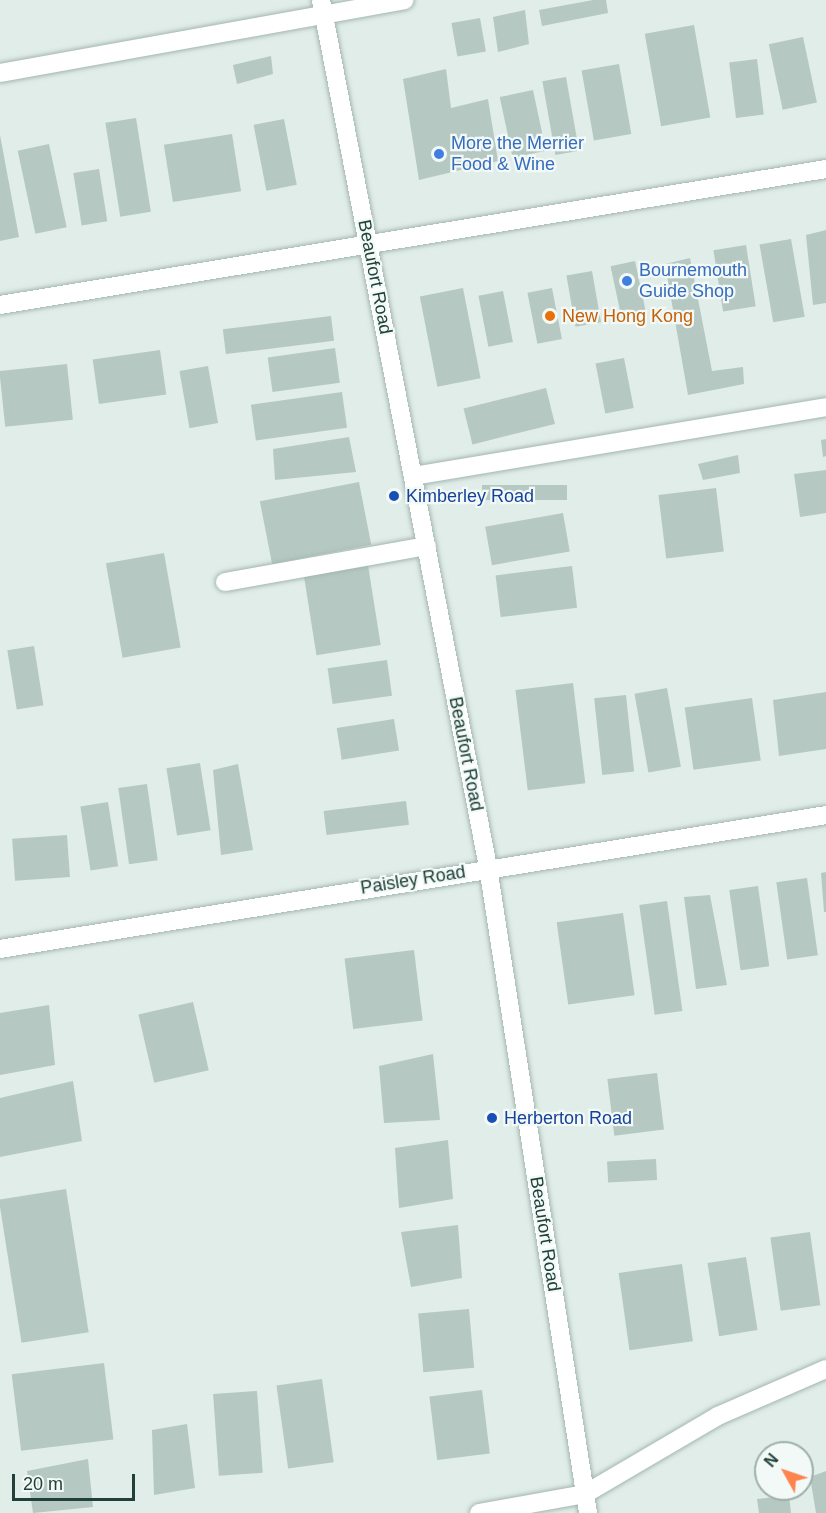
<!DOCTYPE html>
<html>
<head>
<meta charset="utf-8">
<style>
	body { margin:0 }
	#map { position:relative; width:826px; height:1513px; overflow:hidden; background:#e1ede8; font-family:Helvetica,sans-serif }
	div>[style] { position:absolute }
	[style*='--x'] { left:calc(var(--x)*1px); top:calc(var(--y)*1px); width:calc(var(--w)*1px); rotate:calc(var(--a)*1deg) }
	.building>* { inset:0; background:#b6c8c2; transform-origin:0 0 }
	.roads { filter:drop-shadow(0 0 2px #a3b6b0) drop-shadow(0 0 2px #a3b6b0) }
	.lane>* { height:18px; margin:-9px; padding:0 9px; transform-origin:9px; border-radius:9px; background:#fff }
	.street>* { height:18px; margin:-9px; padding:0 9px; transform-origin:9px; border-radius:9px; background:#fff }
	.secondary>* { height:18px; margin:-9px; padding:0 9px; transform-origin:9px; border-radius:9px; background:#fff }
	.dots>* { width:16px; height:16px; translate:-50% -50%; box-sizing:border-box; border:3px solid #f2f9f6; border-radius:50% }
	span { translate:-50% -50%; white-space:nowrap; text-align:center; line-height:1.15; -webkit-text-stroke:4.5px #f2f9f6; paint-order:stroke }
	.shop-label { font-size:18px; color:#366cbe }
	.left { translate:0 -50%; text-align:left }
	.street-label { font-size:18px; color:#204039 }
	.food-label { font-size:18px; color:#c56008 }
	.transit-label { font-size:18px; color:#164399 }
	.north { position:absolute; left:754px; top:1441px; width:60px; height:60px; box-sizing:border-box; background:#f2f9f6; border:2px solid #9eafaa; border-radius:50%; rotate:310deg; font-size:16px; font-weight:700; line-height:24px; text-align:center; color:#204039 }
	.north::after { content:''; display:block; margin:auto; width:21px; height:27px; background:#ff834d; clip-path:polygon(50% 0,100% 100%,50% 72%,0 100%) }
	.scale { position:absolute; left:12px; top:1474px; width:123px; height:27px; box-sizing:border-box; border:3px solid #204039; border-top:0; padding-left:8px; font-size:18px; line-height:21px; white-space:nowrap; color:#204039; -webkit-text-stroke:4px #f2f9f6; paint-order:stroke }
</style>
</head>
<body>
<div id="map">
	<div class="building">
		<div style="clip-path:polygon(593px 0,606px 0,608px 13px,542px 26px,539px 10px)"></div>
		<div style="clip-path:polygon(525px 10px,529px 44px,498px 52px,493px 17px)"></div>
		<div style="left:480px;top:18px;width:34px;height:29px;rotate:80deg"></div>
		<div style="left:694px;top:25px;width:94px;height:50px;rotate:80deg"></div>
		<div style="left:803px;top:37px;width:67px;height:35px;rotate:78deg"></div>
		<div style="clip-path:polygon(271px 56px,273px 74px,237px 84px,233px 65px)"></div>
		<div style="left:757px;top:59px;width:56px;height:28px;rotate:83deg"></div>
		<div style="left:619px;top:64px;width:71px;height:38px;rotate:80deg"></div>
		<div style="clip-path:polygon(446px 69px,451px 108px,488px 99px,498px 161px,419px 180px,403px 79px)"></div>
		<div style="left:566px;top:77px;width:75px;height:24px;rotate:80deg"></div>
		<div style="left:533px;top:90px;width:62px;height:34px;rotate:78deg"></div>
		<div style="left:136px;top:118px;width:95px;height:31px;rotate:81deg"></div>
		<div style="left:284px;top:119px;width:67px;height:31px;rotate:79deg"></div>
		<div style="left:232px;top:134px;width:58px;height:69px;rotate:81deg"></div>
		<div style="clip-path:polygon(0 135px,19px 237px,0 241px)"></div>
		<div style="left:49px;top:144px;width:85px;height:32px;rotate:78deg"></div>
		<div style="left:99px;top:169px;width:53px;height:26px;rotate:81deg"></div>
		<div style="clip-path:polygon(826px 230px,826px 303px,813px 305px,806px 235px)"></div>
		<div style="left:791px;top:239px;width:79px;height:32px;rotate:80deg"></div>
		<div style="left:746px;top:245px;width:62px;height:33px;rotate:81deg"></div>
		<div style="clip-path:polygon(690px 258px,712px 371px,743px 367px,744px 384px,688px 395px,665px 264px)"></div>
		<div style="left:635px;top:261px;width:52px;height:25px;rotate:78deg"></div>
		<div style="left:592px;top:271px;width:52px;height:26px;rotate:80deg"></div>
		<div style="left:463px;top:288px;width:92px;height:44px;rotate:79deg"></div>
		<div style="left:552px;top:288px;width:52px;height:25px;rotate:79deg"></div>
		<div style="left:503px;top:291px;width:52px;height:25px;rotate:79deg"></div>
		<div style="left:331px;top:316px;width:25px;height:109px;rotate:83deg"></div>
		<div style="left:335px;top:348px;width:35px;height:68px;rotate:82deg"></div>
		<div style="left:160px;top:350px;width:45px;height:68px;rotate:82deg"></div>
		<div style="left:624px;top:358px;width:51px;height:29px;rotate:79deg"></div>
		<div style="left:67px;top:364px;width:56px;height:68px;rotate:84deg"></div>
		<div style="left:208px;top:366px;width:58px;height:29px;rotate:80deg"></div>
		<div style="left:546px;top:388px;width:37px;height:85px;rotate:76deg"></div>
		<div style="left:342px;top:392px;width:36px;height:92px;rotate:82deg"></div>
		<div style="clip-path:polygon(349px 437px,356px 472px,275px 480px,273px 449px)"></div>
		<div style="clip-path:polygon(826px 439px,826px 456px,823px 457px,821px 440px)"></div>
		<div style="clip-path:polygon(738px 455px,740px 473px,703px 480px,698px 464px)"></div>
		<div style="clip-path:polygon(826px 470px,826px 513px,800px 517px,794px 474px)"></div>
		<div style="left:359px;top:482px;width:64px;height:101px;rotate:79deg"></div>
		<div style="left:567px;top:485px;width:15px;height:85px;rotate:90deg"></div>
		<div style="left:716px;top:488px;width:64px;height:58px;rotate:83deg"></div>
		<div style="left:563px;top:513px;width:39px;height:79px;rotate:80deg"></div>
		<div style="left:164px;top:553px;width:96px;height:59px;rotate:80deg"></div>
		<div style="left:368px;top:565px;width:81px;height:65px;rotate:81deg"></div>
		<div style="left:572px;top:566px;width:42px;height:77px;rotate:83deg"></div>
		<div style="left:34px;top:646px;width:60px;height:27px;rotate:81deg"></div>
		<div style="left:387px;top:660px;width:36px;height:60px;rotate:82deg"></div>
		<div style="left:573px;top:683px;width:101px;height:58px;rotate:83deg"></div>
		<div style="left:667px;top:688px;width:80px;height:33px;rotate:80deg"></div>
		<div style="clip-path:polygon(826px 692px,826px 749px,779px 756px,773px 700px)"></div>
		<div style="left:626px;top:695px;width:77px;height:32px;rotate:84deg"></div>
		<div style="left:752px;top:698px;width:63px;height:68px;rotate:82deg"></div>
		<div style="left:394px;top:719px;width:32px;height:58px;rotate:81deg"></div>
		<div style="left:200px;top:763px;width:68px;height:34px;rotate:81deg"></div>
		<div style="clip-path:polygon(238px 764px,253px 850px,221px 855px,213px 770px)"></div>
		<div style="left:147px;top:784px;width:77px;height:29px;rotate:82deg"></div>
		<div style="left:406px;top:801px;width:24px;height:83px;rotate:83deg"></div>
		<div style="left:108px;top:802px;width:65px;height:28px;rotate:81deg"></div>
		<div style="left:67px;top:835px;width:42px;height:55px;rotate:86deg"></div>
		<div style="clip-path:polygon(826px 872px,826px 912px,824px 912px,821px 873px)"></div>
		<div style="left:807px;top:878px;width:78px;height:31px;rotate:82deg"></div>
		<div style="left:758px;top:886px;width:81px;height:29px;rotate:82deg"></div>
		<div style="clip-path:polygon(710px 895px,727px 985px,696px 989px,684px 897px)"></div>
		<div style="left:667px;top:901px;width:111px;height:28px;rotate:82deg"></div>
		<div style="left:623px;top:913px;width:83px;height:67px;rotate:82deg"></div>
		<div style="left:414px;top:950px;width:71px;height:70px;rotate:83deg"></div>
		<div style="left:193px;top:1002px;width:70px;height:56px;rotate:77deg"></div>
		<div style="clip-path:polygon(49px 1005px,55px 1065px,0 1075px,0 1013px)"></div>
		<div style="clip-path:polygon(433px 1054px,440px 1120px,384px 1123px,379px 1066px)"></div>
		<div style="left:657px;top:1073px;width:57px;height:50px;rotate:83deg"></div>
		<div style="clip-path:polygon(73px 1081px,82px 1141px,0 1157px,0 1098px)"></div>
		<div style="clip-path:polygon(448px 1140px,453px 1199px,399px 1208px,395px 1148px)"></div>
		<div style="left:656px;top:1159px;width:21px;height:49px;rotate:87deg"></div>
		<div style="left:66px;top:1189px;width:145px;height:68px;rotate:81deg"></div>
		<div style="clip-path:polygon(458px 1225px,462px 1278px,411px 1287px,401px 1232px)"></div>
		<div style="left:810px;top:1232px;width:74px;height:40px;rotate:82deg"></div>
		<div style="left:746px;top:1257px;width:74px;height:39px;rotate:81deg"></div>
		<div style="left:682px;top:1264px;width:78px;height:64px;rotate:82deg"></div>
		<div style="left:469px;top:1309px;width:59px;height:51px;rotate:85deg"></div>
		<div style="left:104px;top:1363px;width:77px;height:93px;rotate:83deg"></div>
		<div style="left:322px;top:1379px;width:84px;height:46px;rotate:82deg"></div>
		<div style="left:482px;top:1390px;width:64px;height:53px;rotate:83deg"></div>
		<div style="left:257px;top:1391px;width:82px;height:44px;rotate:86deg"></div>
		<div style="clip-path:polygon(187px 1424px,195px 1488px,154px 1495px,152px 1430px)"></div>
		<div style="clip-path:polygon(88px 1459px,93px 1507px,33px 1513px,27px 1471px)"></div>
		<div style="clip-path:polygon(826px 1471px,826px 1513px,816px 1513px,810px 1477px)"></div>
		<div style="clip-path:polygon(789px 1495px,791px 1513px,759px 1513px,757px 1499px)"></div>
	</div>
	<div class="roads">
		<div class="lane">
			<div style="--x:0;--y:73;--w:411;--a:-10.2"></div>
			<div style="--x:414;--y:476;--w:418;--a:-9.5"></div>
			<div style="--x:225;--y:582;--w:205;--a:-10.1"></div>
		</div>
		<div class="street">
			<div style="--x:0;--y:305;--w:837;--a:-9.35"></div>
			<div style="--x:0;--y:949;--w:837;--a:-9.21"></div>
			<div style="--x:479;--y:1513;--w:108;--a:-10.2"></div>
			<div style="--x:585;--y:1494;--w:154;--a:-30.4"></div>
			<div style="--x:718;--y:1416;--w:118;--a:-23.5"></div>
		</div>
		<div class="secondary">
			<div style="--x:321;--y:0;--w:883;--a:79.1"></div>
			<div style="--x:488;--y:867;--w:654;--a:81.2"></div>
		</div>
	</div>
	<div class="dots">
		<div style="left:439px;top:154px;background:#3f7fe0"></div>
		<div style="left:627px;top:281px;background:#3f7fe0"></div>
		<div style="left:550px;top:316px;background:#e8710a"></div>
		<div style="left:394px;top:496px;background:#1a4fb4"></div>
		<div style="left:492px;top:1118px;background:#1a4fb4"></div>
	</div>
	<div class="shop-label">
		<span class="left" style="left:451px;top:154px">More the Merrier<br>Food &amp; Wine</span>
		<span class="left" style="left:639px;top:281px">Bournemouth<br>Guide Shop</span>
	</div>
	<div class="street-label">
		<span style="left:375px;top:277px;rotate:79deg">Beaufort Road</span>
		<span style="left:466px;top:754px;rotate:79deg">Beaufort Road</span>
		<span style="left:413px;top:880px;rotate:-9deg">Paisley Road</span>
		<span style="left:545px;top:1234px;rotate:81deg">Beaufort Road</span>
	</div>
	<div class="food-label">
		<span class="left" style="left:562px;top:316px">New Hong Kong</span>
	</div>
	<div class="transit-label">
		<span class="left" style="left:406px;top:496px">Kimberley Road</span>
		<span class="left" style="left:504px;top:1118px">Herberton Road</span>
	</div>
	<div class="north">N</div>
	<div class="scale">20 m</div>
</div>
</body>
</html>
